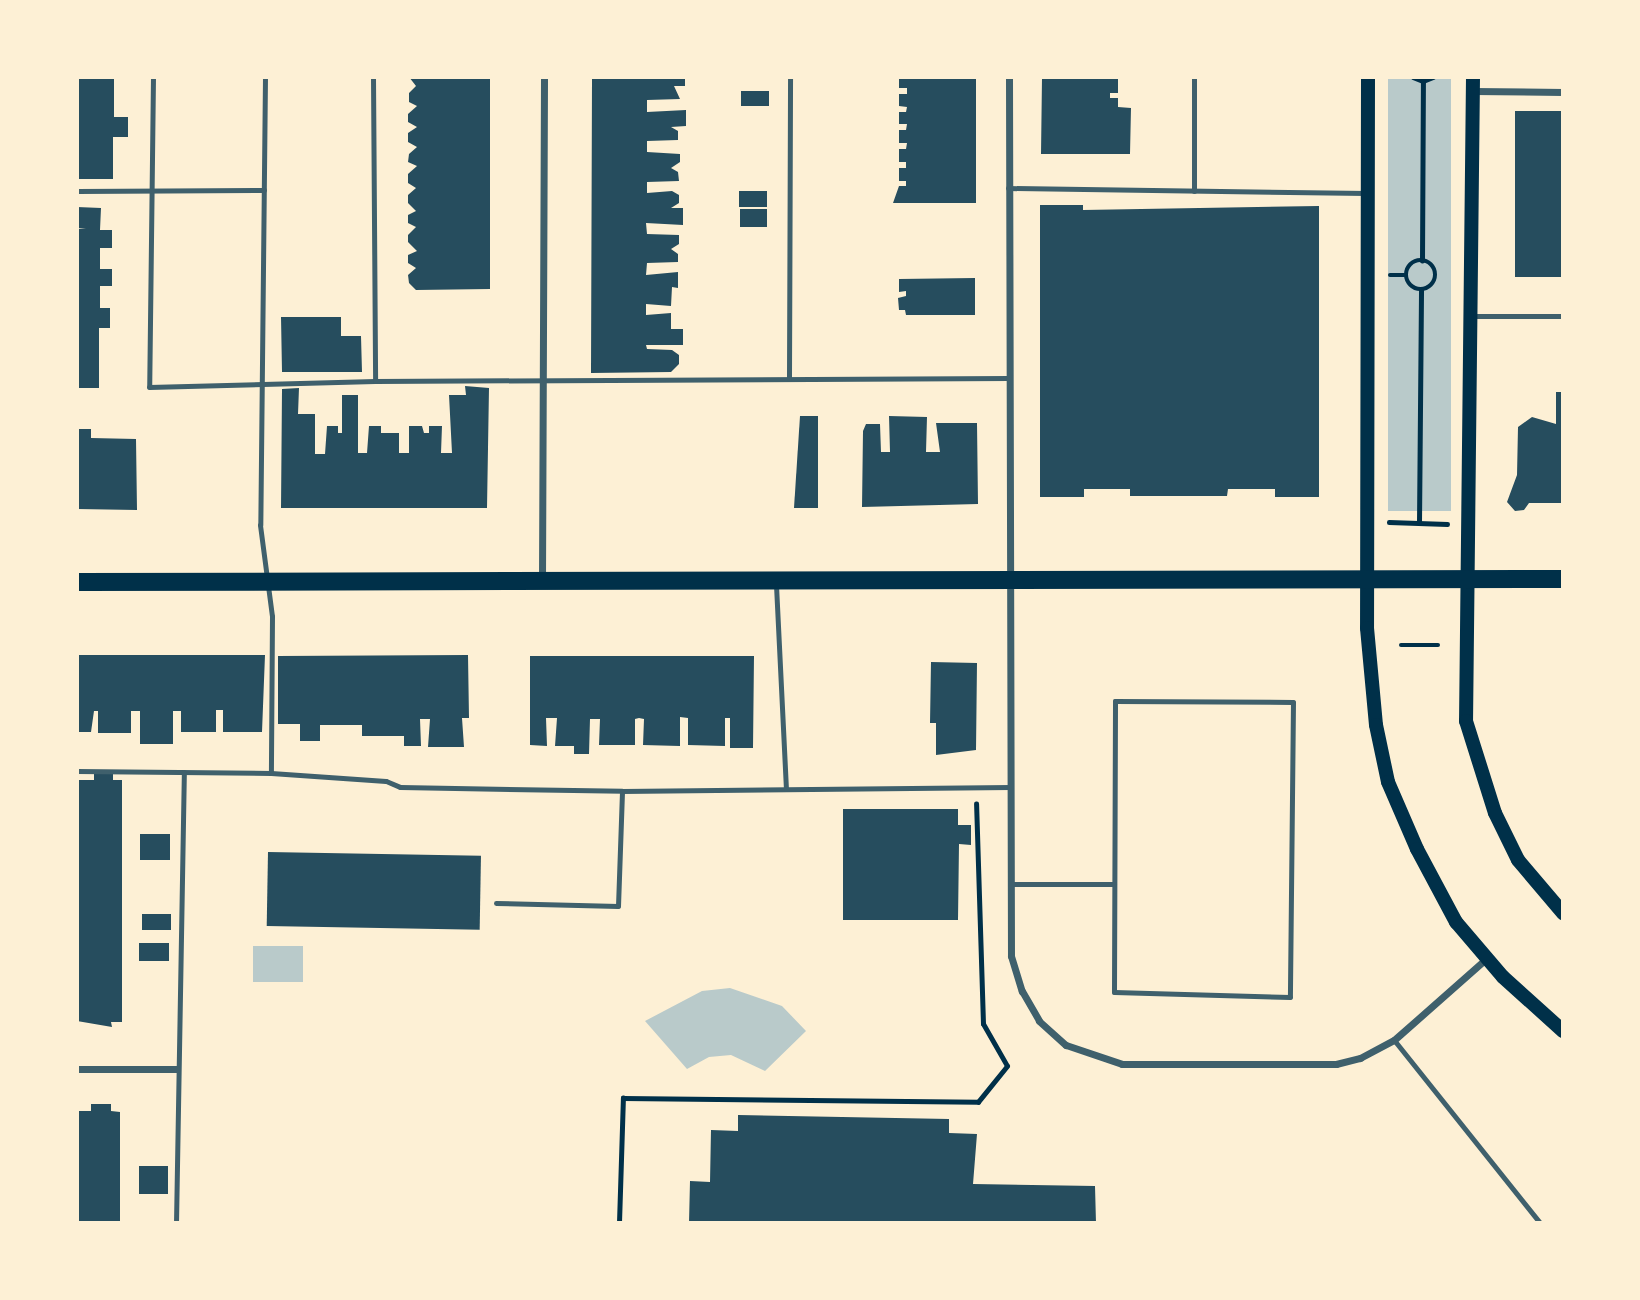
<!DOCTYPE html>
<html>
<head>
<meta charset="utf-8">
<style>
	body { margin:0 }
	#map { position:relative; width:1640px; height:1300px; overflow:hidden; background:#fdf0d5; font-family:Karla,sans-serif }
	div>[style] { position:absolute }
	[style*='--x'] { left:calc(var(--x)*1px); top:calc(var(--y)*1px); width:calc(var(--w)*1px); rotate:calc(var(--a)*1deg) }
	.green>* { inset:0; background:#b9caca; transform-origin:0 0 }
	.building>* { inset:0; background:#264d5e; transform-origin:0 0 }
	.path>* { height:4.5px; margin:-2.25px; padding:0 2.25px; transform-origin:2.25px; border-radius:2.25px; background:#003049 }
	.path>.ring { margin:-2.25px; padding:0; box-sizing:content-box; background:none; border:4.5px solid #003049; border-radius:50% }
	.service>* { height:5px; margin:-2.5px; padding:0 2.5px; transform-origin:2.5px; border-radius:2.5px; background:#3f606c }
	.minor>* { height:7px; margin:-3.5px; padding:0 3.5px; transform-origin:3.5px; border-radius:3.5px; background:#3f606c }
	.secondary>* { height:14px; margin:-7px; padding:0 7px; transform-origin:7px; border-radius:7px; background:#003049 }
	.primary>* { height:18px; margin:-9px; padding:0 9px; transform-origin:9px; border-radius:9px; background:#003049 }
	span { translate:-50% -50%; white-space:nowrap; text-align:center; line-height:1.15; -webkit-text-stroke:6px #fdf0d5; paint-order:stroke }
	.frame { position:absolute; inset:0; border:79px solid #fdf0d5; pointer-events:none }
</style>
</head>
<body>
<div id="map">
	<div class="green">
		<div style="left:1388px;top:77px;width:63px;height:434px"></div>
		<div style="left:253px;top:946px;width:50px;height:36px"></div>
		<div style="clip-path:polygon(730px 988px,782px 1006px,806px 1031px,765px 1071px,731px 1055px,709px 1057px,687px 1069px,645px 1021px,702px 991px)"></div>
	</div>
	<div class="building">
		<div style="clip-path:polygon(77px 77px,114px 77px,114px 117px,128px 117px,128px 137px,113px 137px,113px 179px,77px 179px)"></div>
		<div style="clip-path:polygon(409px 77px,490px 77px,490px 289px,416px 290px,409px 283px,408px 275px,416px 268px,408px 263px,408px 255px,417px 251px,408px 242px,408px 235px,416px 227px,408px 223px,408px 215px,416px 211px,408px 203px,408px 195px,416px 188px,408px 183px,408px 174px,417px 166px,408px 162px,409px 154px,417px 147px,408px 142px,408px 133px,417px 127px,408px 122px,408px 114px,417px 106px,409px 102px,409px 93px,416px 86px)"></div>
		<div style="clip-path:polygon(592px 77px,685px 77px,685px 86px,674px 86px,680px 99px,647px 100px,647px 112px,686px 110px,686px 126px,671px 127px,678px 131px,678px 140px,647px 141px,647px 152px,680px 154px,680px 162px,671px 168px,678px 172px,679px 181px,647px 182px,647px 193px,672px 191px,679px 195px,679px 203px,671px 208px,683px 208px,683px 225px,646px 223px,647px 234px,679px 235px,679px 244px,671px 249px,678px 254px,678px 262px,647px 263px,646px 275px,678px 272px,678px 288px,672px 287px,671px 306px,646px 304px,646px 315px,671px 313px,671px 329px,683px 329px,683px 345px,646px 345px,647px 349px,672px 350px,679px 355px,679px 364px,671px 372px,591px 373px)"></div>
		<div style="clip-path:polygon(899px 77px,976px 77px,976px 203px,893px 203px,899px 186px,906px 186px,906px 181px,899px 181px,899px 168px,906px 168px,906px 162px,899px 162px,899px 149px,906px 149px,907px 143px,899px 143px,899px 130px,906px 130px,907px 124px,899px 124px,899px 112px,906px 112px,907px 107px,899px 106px,899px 94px,907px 94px,907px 88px,899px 88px)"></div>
		<div style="clip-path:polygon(1042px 77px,1118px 79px,1118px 93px,1110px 93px,1110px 98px,1118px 98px,1118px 107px,1131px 108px,1130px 154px,1041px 154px)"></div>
		<div style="left:769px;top:91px;width:15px;height:28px;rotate:90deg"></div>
		<div style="left:1563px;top:111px;width:166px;height:48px;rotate:90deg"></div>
		<div style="left:739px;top:191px;width:28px;height:16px"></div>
		<div style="clip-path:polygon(1040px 205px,1083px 205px,1083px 210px,1319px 206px,1319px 497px,1275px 497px,1275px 489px,1228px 489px,1227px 496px,1130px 496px,1130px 489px,1084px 489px,1084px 497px,1040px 497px)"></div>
		<div style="clip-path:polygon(77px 207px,101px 208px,100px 230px,112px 230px,112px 248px,100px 248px,100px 269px,112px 269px,112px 286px,100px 286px,100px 308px,110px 308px,110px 328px,99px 328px,99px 388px,77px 388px,77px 229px,86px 228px,77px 228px)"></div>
		<div style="left:740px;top:209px;width:27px;height:18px"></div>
		<div style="clip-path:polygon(975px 278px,975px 315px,906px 315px,905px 310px,899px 310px,898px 298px,906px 296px,906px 291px,899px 292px,899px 279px)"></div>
		<div style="clip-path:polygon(281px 317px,341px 317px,341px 336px,361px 336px,362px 372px,282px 372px)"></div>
		<div style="clip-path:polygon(465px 386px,489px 388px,487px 508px,281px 508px,282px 389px,299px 388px,298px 414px,315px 414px,315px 454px,325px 454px,327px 426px,338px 426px,338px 433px,342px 433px,342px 395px,358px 395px,358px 453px,367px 453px,369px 426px,381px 426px,381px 433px,399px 433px,399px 453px,409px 453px,409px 426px,422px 426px,424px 433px,429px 433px,429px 426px,442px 426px,441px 453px,452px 453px,449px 395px,466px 395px)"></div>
		<div style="clip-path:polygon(1556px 392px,1563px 392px,1563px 503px,1529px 503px,1524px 510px,1515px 511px,1507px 502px,1517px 475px,1518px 427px,1532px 417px,1556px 424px)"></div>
		<div style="clip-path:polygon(800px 416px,818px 416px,818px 508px,794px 508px)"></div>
		<div style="clip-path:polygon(889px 416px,927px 417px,926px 452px,940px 452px,936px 423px,977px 423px,978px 504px,862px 507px,863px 431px,866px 424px,880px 424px,881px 452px,890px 452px)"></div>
		<div style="clip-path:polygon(77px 429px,91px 429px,91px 438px,136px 439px,137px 510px,77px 509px)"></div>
		<div style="clip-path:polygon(77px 655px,265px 655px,262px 732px,223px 732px,223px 710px,216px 710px,216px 732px,181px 732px,181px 711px,173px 711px,173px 744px,140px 744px,140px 711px,131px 711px,131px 733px,98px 733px,98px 711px,94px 711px,91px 732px,77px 732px)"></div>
		<div style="clip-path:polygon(468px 655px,469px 718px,462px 718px,464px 747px,428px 747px,430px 719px,420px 719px,421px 746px,404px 746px,404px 736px,362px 736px,362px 725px,320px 725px,320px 741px,300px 741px,300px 724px,278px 724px,278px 656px)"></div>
		<div style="clip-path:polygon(530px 656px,754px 656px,753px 748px,730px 748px,730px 718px,725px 718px,725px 746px,688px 745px,688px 718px,680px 717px,680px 746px,643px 745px,644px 719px,639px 718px,635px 719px,635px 745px,599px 745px,600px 719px,590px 719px,589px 754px,574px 754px,574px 746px,555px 746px,557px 718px,546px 718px,547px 746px,530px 745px)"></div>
		<div style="clip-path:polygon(931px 662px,977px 663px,976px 750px,936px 755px,936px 723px,930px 723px)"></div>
		<div style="clip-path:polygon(94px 773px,113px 773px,113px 780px,122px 780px,122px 1022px,111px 1022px,112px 1027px,77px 1021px,77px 780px,94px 780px)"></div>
		<div style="clip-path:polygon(843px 809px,958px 809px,958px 825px,971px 825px,971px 845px,959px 844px,958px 920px,843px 920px)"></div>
		<div style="left:140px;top:834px;width:30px;height:26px"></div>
		<div style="left:268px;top:852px;width:213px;height:74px;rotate:1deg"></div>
		<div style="left:142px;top:914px;width:29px;height:16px"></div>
		<div style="left:139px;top:943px;width:30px;height:18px"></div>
		<div style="clip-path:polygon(91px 1104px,111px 1104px,111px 1111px,120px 1112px,120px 1223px,77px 1223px,77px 1111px,91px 1111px)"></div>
		<div style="clip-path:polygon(738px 1115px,949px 1119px,949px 1133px,977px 1134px,973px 1184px,1095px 1186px,1096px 1223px,689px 1223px,690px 1181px,710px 1182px,711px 1130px,738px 1131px)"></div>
		<div style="left:139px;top:1166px;width:29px;height:28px"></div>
	</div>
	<div class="path">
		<div style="--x:1413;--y:77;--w:11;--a:22"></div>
		<div style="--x:1423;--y:81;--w:11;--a:-22"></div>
		<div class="ring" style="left:1406px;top:260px;width:25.5px;height:25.5px"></div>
		<div style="--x:1422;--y:261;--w:180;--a:-89.7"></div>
		<div style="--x:1390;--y:275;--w:16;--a:0"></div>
		<div style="--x:1389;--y:522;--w:58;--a:2"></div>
		<div style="--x:1419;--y:523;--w:233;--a:-89.5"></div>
		<div style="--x:1401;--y:645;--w:37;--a:0"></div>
		<div style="--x:619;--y:1223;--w:125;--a:-88.2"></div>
		<div style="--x:623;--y:1098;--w:355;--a:0.6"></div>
		<div style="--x:978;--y:1102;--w:46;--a:-51.1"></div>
		<div style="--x:1007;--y:1066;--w:48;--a:-119.7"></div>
		<div style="--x:983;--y:1024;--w:220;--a:-91.8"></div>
	</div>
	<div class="service">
		<div style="--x:153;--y:77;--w:310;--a:90.7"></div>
		<div style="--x:149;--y:387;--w:226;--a:-1.5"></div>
		<div style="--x:375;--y:381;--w:634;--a:-0.27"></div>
		<div style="--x:265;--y:77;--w:448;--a:90.6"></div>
		<div style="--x:260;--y:525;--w:92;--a:82.5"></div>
		<div style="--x:272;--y:616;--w:157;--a:90.4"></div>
		<div style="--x:373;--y:77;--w:304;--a:89.6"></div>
		<div style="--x:1008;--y:188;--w:358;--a:0.8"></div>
		<div style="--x:77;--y:191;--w:187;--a:-0.3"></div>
		<div style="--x:1194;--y:191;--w:114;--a:-90"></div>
		<div style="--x:1472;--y:316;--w:91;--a:0"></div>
		<div style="--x:789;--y:379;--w:302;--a:-89.8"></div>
		<div style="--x:776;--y:585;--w:203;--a:87.2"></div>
		<div style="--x:1115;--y:701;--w:178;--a:0.3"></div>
		<div style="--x:1293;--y:702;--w:295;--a:90.6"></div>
		<div style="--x:1290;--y:997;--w:176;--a:-178.4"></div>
		<div style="--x:1114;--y:992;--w:291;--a:-89.8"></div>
		<div style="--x:77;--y:771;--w:194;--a:0.6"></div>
		<div style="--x:271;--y:773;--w:115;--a:4"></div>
		<div style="--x:386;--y:781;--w:15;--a:23"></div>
		<div style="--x:400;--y:787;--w:222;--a:1"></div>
		<div style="--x:622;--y:791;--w:389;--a:-0.6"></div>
		<div style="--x:1011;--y:884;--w:103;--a:0"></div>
		<div style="--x:496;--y:903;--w:122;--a:1.4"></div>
		<div style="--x:618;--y:906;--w:115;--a:-88"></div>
		<div style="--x:1394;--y:1040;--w:234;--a:51.4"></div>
		<div style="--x:176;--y:1223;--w:451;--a:-89"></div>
	</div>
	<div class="minor">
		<div style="--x:1009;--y:77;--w:879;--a:89.87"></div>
		<div style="--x:1011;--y:956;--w:37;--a:73"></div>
		<div style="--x:1022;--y:991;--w:34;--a:60"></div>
		<div style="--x:1039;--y:1021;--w:36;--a:42"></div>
		<div style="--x:1066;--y:1045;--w:59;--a:18.7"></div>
		<div style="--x:1122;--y:1064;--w:214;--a:0"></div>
		<div style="--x:1336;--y:1064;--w:25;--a:-14"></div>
		<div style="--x:1360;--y:1058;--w:38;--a:-28"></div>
		<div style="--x:1394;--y:1040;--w:124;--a:-41.4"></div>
		<div style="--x:1473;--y:91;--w:90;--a:0.6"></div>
		<div style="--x:542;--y:580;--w:503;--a:-89.77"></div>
		<div style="--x:77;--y:1069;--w:99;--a:0"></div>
	</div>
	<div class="secondary">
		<div style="--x:1368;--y:77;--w:551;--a:90.1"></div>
		<div style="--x:1367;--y:628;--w:97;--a:84.7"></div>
		<div style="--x:1376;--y:725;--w:58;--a:78.1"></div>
		<div style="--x:1388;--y:782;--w:73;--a:66.6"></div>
		<div style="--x:1417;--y:849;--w:83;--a:61.9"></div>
		<div style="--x:1456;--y:922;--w:72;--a:49.5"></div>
		<div style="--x:1503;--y:977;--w:81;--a:42"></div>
		<div style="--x:1473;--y:77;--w:644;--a:90.62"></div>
		<div style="--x:1466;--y:721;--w:96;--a:72.5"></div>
		<div style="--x:1495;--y:813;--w:52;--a:63.9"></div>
		<div style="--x:1518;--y:860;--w:70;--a:49.7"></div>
	</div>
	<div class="primary">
		<div style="--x:77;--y:582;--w:1486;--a:-0.12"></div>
	</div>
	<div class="frame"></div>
</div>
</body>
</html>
